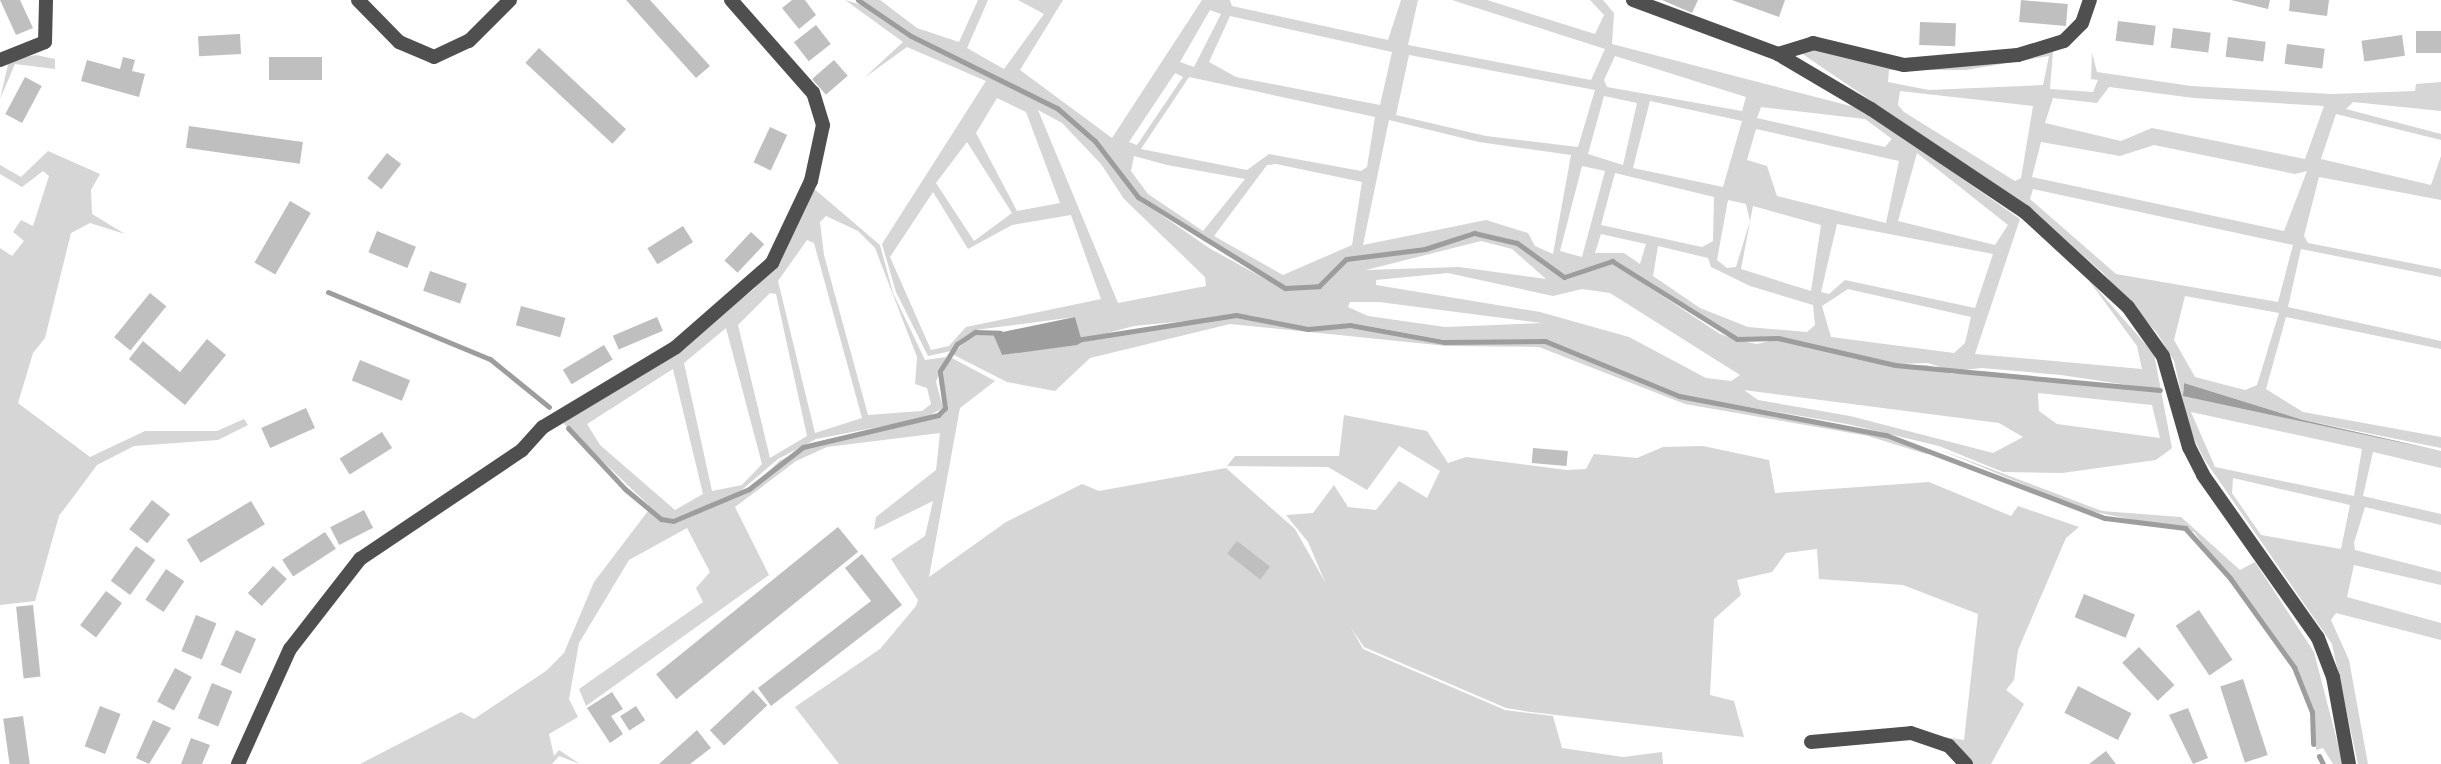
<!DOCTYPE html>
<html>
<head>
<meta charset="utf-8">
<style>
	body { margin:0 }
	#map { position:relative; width:2441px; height:764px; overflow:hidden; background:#fff; font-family:Helvetica,sans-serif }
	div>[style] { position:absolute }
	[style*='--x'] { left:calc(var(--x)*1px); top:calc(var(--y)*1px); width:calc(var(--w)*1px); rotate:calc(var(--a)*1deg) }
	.green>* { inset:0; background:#d6d6d6 }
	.water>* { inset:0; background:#9d9d9d }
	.stream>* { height:5px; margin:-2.5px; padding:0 2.5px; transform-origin:2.5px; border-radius:2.5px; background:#9d9d9d }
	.building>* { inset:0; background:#bfbfbf; transform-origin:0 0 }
	.minor>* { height:14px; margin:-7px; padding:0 7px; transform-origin:7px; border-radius:7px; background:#4f4f4f }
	span { translate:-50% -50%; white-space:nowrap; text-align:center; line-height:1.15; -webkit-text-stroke:5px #fff; paint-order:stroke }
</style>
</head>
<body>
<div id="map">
	<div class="green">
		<div style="clip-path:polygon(evenodd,845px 0,872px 8px,911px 37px,1056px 109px,1094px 142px,1137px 198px,1209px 248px,1285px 290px,1320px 287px,1346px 260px,1425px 250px,1459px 237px,1488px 236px,1517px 244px,1564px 278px,1611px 262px,1720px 334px,1737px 340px,1757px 344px,1778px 339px,1895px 367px,1927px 365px,1952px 374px,1982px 371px,2161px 390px,2061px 375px,1982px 368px,1952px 371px,1928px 363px,1896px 364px,1778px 337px,1738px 338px,1612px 259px,1564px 275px,1518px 242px,1474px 231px,1425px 248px,1345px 258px,1318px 285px,1286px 287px,1138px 196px,1096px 141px,1058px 107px,912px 35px,861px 0,880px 0,917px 28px,959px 42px,978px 0,988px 0,967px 48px,1004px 69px,1044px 14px,1018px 0,1063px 0,1020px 70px,1112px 138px,1202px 0,1230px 0,1232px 6px,1388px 40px,1401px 0,1418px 0,1408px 45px,1591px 80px,1605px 49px,1452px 0,1487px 0,1595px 34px,1604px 15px,1590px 0,1603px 0,1614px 13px,1612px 44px,1862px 109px,2020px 219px,1975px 354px,2142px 369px,2137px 346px,2085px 275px,2154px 354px,2172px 448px,2156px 460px,2062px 473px,2003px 472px,1939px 446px,1847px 424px,1679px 395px,1545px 340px,1445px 340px,1351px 323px,1308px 328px,1248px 315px,1134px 326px,1081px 340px,1075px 317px,975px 330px,951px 351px,928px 356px,896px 292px,882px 244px,986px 81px,907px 47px,864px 78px,903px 42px,845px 0,1210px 10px,1221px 14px,1194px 67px,1180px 62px,1210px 10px,845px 0,1230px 16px,1392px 52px,1380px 105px,1236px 77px,1209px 62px,1230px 16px,845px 0,1409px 55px,1595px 90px,1578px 147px,1486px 136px,1396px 115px,1409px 55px,845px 0,1615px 56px,1746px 97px,1742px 111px,1607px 87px,1604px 80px,1615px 56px,845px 0,1175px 73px,1183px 77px,1137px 145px,1129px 142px,1175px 73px,845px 0,1189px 77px,1375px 117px,1367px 167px,1361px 171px,1269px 154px,1247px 170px,1141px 149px,1189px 77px,845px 0,1604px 96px,1637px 103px,1623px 165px,1588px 154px,1604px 96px,845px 0,997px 98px,1026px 112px,1060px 203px,1017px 211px,976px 133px,997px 98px,845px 0,1650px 101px,1742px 121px,1723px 187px,1633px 168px,1650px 101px,845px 0,1761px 107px,1865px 119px,1892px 139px,1885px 147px,1757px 118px,1761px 107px,845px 0,1038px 110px,1062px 123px,1101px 164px,1124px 199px,1205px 277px,1206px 286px,1118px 303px,1038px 110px,845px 0,1389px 120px,1479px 142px,1571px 155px,1553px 254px,1535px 246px,1528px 233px,1486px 220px,1363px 245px,1389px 120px,845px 0,1756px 129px,1899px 161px,1886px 223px,1777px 196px,1767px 166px,1747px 160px,1756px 129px,845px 0,967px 142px,1012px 213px,974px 241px,936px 183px,967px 142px,845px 0,1917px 153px,2008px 225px,1995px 245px,1898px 221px,1917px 153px,845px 0,1134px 156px,1167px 165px,1245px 179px,1203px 231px,1148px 194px,1131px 171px,1134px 156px,845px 0,1276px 164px,1362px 182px,1352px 245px,1283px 275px,1214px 236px,1267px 165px,1276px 164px,845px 0,1582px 166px,1605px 171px,1582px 257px,1560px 251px,1582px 166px,845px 0,1615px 173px,1714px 197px,1713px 241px,1702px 247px,1601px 225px,1615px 173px,845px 0,933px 192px,968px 249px,1012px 225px,1071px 215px,1101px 299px,966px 327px,949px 346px,931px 350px,890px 257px,933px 192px,845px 0,1728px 200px,1746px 204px,1750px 221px,1736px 267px,1727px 268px,1717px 260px,1728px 200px,845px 0,1753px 206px,1821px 225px,1811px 291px,1741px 269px,1753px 206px,845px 0,1837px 224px,1993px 254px,1975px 308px,1845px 280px,1829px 294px,1821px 292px,1837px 224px,845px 0,1601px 234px,1646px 244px,1640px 264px,1624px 253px,1595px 253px,1601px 234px,845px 0,1481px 241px,1512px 249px,1546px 279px,1459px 267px,1366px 270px,1481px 241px,845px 0,1658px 246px,1708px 258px,1711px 267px,1750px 286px,1813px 305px,1815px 325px,1807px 332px,1748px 327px,1700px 308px,1653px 276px,1658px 246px,845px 0,1448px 273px,1553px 296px,1582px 289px,1610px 293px,1740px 375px,1731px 381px,1706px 378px,1629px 337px,1540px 312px,1376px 285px,1376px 280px,1448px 273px,845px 0,1848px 289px,1971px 317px,1965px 343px,1954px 353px,1831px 337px,1822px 306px,1848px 289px,845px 0,1350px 302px,1379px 302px,1542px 323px,1445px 327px,1368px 316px,1348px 307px,1350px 302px,845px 0,1744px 390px,1999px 423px,2023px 437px,1993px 453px,1850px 416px,1758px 400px,1744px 390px,845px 0,2038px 393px,2152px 405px,2160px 438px,2057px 424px,2039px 411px,2038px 393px)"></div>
		<div style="clip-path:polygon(evenodd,1810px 47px,1914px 70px,2053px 51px,2050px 89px,2093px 92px,2098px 80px,2091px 79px,2092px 53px,2097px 72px,2191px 86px,2332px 94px,2415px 91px,2416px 84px,2441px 82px,2441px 111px,2353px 102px,2346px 109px,2441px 134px,2441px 140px,2336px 114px,2321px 159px,2431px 185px,2441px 156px,2441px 200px,2319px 177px,2304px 236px,2308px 243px,2441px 269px,2441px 277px,2301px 249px,2288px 307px,2441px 341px,2441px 349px,2286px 317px,2266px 389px,2303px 412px,2441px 437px,2441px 448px,2303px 420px,2184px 383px,2183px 393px,2441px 451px,2441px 468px,2373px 452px,2363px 496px,2441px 514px,2441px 525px,2365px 507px,2354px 543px,2355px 550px,2441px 572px,2441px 585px,2354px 565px,2347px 597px,2441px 623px,2441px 640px,2336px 613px,2331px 620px,2349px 660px,2368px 764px,2358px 764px,2332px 644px,2204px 459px,2190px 431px,2174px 361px,2157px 333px,2102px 272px,2026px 206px,1801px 53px,1810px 47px,2049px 56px,2043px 85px,1929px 90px,1888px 82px,1889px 70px,1966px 70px,2049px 56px,1810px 47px,2109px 87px,2194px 98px,2324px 106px,2305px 159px,2152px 128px,2121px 141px,2045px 123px,2053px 98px,2097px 103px,2109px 87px,1810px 47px,1900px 91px,2033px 106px,2021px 178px,2015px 181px,1904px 112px,1898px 105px,1900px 91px,1810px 47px,2041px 142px,2120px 156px,2154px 145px,2295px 174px,2307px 171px,2284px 231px,2032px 177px,2041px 142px,1810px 47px,2033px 189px,2293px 245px,2278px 302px,2116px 274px,2030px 199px,2033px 189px,1810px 47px,2185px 296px,2279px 313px,2257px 385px,2245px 390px,2195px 377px,2174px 340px,2185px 296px,1810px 47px,2191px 412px,2362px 449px,2354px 496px,2215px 467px,2191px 412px,1810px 47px,2233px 478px,2350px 505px,2341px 549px,2261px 535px,2232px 493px,2233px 478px)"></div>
		<div style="clip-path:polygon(36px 55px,55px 59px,55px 69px,15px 64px,0 99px,9px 60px)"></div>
		<div style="clip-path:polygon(48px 151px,100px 174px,91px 190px,92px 214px,125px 234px,90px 223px,71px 233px,45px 338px,33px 353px,18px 403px,90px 457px,145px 431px,217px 431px,244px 419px,248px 425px,218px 440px,134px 446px,97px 465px,59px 516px,35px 601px,0 605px,0 248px,12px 256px,24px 241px,13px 232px,21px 220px,33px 226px,49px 176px,43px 171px,22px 187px,0 174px,0 165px,21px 177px)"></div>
		<div style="clip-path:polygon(evenodd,812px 187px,880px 245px,893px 293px,925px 360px,946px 357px,936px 382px,943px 408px,925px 418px,816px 439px,778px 459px,738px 493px,673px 519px,662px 518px,561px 421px,690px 340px,754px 289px,771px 270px,812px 187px,826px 216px,858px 231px,875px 248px,917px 357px,915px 384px,927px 388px,931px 404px,922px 411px,868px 415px,824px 255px,820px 222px,826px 216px,812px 187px,807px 240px,814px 243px,862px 418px,815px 433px,778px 281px,807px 240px,812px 187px,770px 293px,776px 294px,807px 436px,770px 458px,738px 325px,770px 293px,812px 187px,726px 328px,762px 464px,742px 485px,712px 491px,684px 363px,726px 328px,812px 187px,673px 369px,703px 494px,675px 510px,600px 445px,587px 424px,673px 369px)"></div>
		<div style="clip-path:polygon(1236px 316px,1308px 331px,1350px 326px,1445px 343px,1545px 342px,1679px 397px,1816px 420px,1932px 450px,1926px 454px,1868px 436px,1685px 404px,1539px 347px,1447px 346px,1230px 324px,1090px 358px,1055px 391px,1007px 382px,952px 354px,975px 333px,993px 334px,1002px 355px)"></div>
		<div style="clip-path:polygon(950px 357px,995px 381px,960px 408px,929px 577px,1006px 522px,1082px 484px,1099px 491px,1226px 468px,1295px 529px,1363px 649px,1505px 710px,1553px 716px,1562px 748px,1623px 757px,1662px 752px,1663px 764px,839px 764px,795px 707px,880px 649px,916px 606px,918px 600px,891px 559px,925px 536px,933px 501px,874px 530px,876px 517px,936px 470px,940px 433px,827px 447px,796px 461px,735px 507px,769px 575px,586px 706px,579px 689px,703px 602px,696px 588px,710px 572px,687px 528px,629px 560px,579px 643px,569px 699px,578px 717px,549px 734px,554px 756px,559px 750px,580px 764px,559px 756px,552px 764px,360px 764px,461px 712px,474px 719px,546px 671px,564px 653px,594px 582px,648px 511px,674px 522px,750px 490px,779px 461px,817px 442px,938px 416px,946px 409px,939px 382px)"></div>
		<div style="clip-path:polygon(1344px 415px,1427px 431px,1448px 463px,1466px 457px,1567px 470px,1586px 469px,1594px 454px,1637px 458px,1663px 447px,1703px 446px,1769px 460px,1775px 493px,1929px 482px,2011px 516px,2018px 506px,2079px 527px,2066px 538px,2018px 650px,2014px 680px,2006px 690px,2024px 704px,1991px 764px,1969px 764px,1944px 737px,1964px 740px,1978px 614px,1903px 585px,1819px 579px,1817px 549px,1786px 553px,1772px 572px,1737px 580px,1741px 595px,1714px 619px,1710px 695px,1734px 701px,1744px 737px,1531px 712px,1506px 708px,1364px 647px,1334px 603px,1308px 542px,1286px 515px,1313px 513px,1334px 485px,1348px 507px,1376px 510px,1399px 481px,1427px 498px,1440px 471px,1399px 446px,1367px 490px,1328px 467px,1227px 466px,1235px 456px,1339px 456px)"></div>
		<div style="clip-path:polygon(1938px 449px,2102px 511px,2181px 517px,2240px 570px,2255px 562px,2314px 652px,2343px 764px,2333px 764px,2323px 748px,2316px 750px,2314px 712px,2295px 667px,2194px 532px,2085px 510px)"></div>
	</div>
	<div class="water">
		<div style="clip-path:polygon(1075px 317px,1082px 342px,1077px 345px,1002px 355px,993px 334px)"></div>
		<div style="clip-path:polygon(2184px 383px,2303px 420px,2441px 451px,2183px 396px)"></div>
	</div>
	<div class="stream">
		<div style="--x:858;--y:0;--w:64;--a:34.2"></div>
		<div style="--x:911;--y:36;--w:163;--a:26.3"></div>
		<div style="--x:1057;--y:108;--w:50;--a:41"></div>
		<div style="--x:1095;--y:141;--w:71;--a:52.5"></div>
		<div style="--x:1138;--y:197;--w:173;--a:31.8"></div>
		<div style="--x:1285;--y:288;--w:34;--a:-3"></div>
		<div style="--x:1319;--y:286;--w:38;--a:-45"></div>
		<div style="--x:1346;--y:259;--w:80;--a:-7.2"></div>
		<div style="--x:1425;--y:249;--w:52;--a:-18.1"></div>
		<div style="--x:1474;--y:233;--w:44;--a:13.1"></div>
		<div style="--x:1517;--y:243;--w:58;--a:35.9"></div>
		<div style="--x:1564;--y:277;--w:51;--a:-18.4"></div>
		<div style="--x:1612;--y:261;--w:147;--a:32"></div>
		<div style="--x:1737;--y:339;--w:41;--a:-1.4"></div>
		<div style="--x:1778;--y:338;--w:120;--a:13"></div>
		<div style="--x:1895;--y:365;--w:266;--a:5.4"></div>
		<div style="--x:328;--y:292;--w:175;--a:22.5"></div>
		<div style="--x:490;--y:359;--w:76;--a:39.1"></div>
		<div style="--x:1076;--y:340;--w:162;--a:-8.9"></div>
		<div style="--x:1236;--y:315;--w:73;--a:11"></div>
		<div style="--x:1308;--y:329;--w:42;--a:-5.4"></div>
		<div style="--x:1350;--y:325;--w:96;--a:10.3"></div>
		<div style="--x:1444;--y:342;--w:101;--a:-0.6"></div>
		<div style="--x:1545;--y:341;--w:145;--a:22.3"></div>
		<div style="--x:1679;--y:396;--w:211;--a:10.7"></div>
		<div style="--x:1886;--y:435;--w:234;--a:20.8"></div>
		<div style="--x:2105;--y:518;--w:81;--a:7.1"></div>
		<div style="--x:2185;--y:528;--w:67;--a:48"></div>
		<div style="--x:2230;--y:578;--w:110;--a:54.3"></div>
		<div style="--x:2294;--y:667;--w:48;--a:68.2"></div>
		<div style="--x:2312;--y:712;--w:32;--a:88"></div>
		<div style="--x:568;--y:428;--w:83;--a:46.9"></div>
		<div style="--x:625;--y:489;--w:47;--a:39.8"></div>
		<div style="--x:661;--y:519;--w:12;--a:9"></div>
		<div style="--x:673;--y:521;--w:82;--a:-22.8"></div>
		<div style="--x:749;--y:489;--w:68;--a:-37.9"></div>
		<div style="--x:803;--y:447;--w:139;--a:-13.3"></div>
		<div style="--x:938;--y:415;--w:10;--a:-45"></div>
		<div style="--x:945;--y:408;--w:37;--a:-98"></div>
		<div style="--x:940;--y:371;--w:32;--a:-58"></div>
		<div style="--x:957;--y:344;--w:22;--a:-34"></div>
		<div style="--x:975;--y:332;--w:25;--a:2"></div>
		<div style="--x:2319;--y:756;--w:9;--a:63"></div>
	</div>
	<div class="building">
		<div style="clip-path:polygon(0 0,20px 0,33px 28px,16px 35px)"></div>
		<div style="clip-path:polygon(626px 0,650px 0,710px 66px,696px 78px)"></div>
		<div style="clip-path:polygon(792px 0,805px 0,816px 15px,799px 29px,782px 8px)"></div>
		<div style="clip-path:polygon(1662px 0,1698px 0,1692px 13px)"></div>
		<div style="clip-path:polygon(1732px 0,1785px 0,1779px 17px)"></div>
		<div style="left:2021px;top:0;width:47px;height:22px;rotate:5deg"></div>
		<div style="clip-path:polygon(2231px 0,2270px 0,2268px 9px)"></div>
		<div style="clip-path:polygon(2290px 0,2329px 0,2327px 16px,2289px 11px)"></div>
		<div style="left:2118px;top:21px;width:38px;height:20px;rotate:7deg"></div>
		<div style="left:1920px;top:22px;width:36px;height:23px;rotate:2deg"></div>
		<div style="left:816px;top:25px;width:24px;height:28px;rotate:52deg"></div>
		<div style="left:2173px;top:28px;width:38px;height:20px;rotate:7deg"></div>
		<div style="left:2441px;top:31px;width:22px;height:25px;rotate:90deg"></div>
		<div style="left:240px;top:34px;width:20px;height:42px;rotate:87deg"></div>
		<div style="left:2402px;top:35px;width:21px;height:41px;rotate:82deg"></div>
		<div style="left:2228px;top:37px;width:38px;height:20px;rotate:7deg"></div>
		<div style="left:2287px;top:44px;width:38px;height:20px;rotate:7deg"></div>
		<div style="left:539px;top:48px;width:119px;height:20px;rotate:43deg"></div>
		<div style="clip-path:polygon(123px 57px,135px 60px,132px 71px,145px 74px,139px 97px,81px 81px,87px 60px,120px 69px)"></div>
		<div style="left:269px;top:57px;width:53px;height:23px"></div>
		<div style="left:834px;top:60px;width:21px;height:29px;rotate:49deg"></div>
		<div style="left:25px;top:77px;width:19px;height:42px;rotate:28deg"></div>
		<div style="left:189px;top:126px;width:115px;height:22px;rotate:8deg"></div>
		<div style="left:770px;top:127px;width:19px;height:39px;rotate:25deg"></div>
		<div style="left:387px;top:153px;width:18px;height:32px;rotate:38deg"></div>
		<div style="left:290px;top:201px;width:24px;height:71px;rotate:30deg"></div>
		<div style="left:683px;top:226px;width:19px;height:42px;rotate:58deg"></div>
		<div style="left:377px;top:231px;width:42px;height:23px;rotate:22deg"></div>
		<div style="left:751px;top:232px;width:18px;height:39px;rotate:43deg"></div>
		<div style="left:430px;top:271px;width:39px;height:21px;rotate:19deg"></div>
		<div style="left:150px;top:293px;width:21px;height:57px;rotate:39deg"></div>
		<div style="left:521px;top:306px;width:46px;height:20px;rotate:15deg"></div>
		<div style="left:657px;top:317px;width:15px;height:48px;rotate:67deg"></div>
		<div style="clip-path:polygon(207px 339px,226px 355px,185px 405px,129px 359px,143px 341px,180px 372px)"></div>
		<div style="left:604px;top:345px;width:17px;height:48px;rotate:59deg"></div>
		<div style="left:360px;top:360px;width:54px;height:22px;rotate:22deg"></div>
		<div style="left:306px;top:408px;width:22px;height:49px;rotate:66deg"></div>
		<div style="left:382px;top:432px;width:19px;height:50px;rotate:58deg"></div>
		<div style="left:1533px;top:448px;width:35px;height:15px;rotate:5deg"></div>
		<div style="left:152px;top:500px;width:23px;height:37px;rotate:38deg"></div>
		<div style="left:251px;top:501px;width:27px;height:75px;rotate:59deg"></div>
		<div style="left:364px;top:510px;width:20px;height:38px;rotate:63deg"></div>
		<div style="left:838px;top:527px;width:32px;height:234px;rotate:51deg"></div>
		<div style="left:325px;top:532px;width:20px;height:51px;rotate:57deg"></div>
		<div style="left:1237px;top:541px;width:42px;height:16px;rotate:38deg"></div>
		<div style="left:136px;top:546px;width:24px;height:43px;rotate:36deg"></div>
		<div style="clip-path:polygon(862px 554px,902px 605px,771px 706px,758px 688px,871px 601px,845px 568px)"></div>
		<div style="left:273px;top:566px;width:19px;height:37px;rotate:43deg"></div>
		<div style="left:166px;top:569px;width:22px;height:37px;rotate:34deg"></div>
		<div style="left:106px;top:591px;width:20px;height:43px;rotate:37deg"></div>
		<div style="left:2084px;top:594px;width:55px;height:25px;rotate:22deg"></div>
		<div style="left:33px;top:605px;width:72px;height:17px;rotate:84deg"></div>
		<div style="left:2199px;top:610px;width:60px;height:28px;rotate:56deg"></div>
		<div style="left:196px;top:615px;width:22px;height:39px;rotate:22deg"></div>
		<div style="left:236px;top:630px;width:22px;height:38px;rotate:24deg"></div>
		<div style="left:2139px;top:647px;width:52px;height:23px;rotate:47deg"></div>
		<div style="left:175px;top:668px;width:19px;height:38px;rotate:28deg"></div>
		<div style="left:2243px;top:679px;width:80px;height:24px;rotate:72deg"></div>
		<div style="left:212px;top:683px;width:22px;height:38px;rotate:22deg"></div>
		<div style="left:2078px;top:686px;width:60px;height:30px;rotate:27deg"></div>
		<div style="left:753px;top:690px;width:21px;height:59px;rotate:47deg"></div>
		<div style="clip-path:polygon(612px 692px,623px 709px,611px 716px,623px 734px,610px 743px,587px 708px)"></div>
		<div style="left:100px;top:706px;width:22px;height:43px;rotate:21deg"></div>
		<div style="left:636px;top:706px;width:17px;height:19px;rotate:57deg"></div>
		<div style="clip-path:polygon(2188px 708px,2208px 758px,2193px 764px,2169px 715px)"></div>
		<div style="left:23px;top:716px;width:49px;height:20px;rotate:82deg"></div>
		<div style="clip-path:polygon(153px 720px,171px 728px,149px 764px,136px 758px)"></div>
		<div style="clip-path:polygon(697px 730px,711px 748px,690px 764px,659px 764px)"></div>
		<div style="clip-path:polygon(191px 738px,210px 745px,202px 764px,181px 764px)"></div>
		<div style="clip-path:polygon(2106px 751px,2116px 764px,2089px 764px)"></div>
	</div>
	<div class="minor">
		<div style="--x:358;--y:0;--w:59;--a:45.7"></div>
		<div style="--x:399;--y:42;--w:38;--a:23"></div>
		<div style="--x:434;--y:57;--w:38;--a:-25"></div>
		<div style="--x:469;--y:41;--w:58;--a:-45"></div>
		<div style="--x:1633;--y:0;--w:155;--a:20.4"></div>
		<div style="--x:1778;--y:54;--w:108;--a:30.6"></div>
		<div style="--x:1871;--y:109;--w:185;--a:33.8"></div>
		<div style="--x:2025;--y:212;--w:140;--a:42.7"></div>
		<div style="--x:2128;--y:307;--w:60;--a:54.5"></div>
		<div style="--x:2163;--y:356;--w:95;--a:74.1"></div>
		<div style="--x:2189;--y:447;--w:31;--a:63"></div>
		<div style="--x:2203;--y:475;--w:199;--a:54.8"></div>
		<div style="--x:2318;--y:638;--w:42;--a:69"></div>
		<div style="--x:2333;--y:677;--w:88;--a:79.6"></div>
		<div style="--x:1778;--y:54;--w:37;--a:-17"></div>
		<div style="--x:1813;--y:43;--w:94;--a:13.6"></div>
		<div style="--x:1904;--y:65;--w:114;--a:-5"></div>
		<div style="--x:2018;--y:55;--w:48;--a:-16.9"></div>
		<div style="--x:2064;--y:41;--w:25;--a:-45"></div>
		<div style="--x:2082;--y:23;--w:24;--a:-71"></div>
		<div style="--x:0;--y:60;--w:48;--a:-21.8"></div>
		<div style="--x:45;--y:42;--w:42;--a:-88.6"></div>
		<div style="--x:1811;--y:742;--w:100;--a:-5.1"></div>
		<div style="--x:1911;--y:733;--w:40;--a:18.9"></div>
		<div style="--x:1949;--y:746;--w:25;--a:47"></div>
		<div style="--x:238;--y:764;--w:126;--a:-65.7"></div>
		<div style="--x:290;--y:649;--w:114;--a:-52.1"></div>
		<div style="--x:360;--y:559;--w:195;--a:-33.9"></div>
		<div style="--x:522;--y:450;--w:31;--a:-48"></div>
		<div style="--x:543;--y:427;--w:155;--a:-31"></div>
		<div style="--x:676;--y:347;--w:128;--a:-41.2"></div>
		<div style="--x:772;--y:263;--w:91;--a:-64.6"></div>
		<div style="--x:811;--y:181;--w:57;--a:-77.9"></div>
		<div style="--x:823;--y:125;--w:34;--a:-107"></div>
		<div style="--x:813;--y:93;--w:124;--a:-131.4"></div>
	</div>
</div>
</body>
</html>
